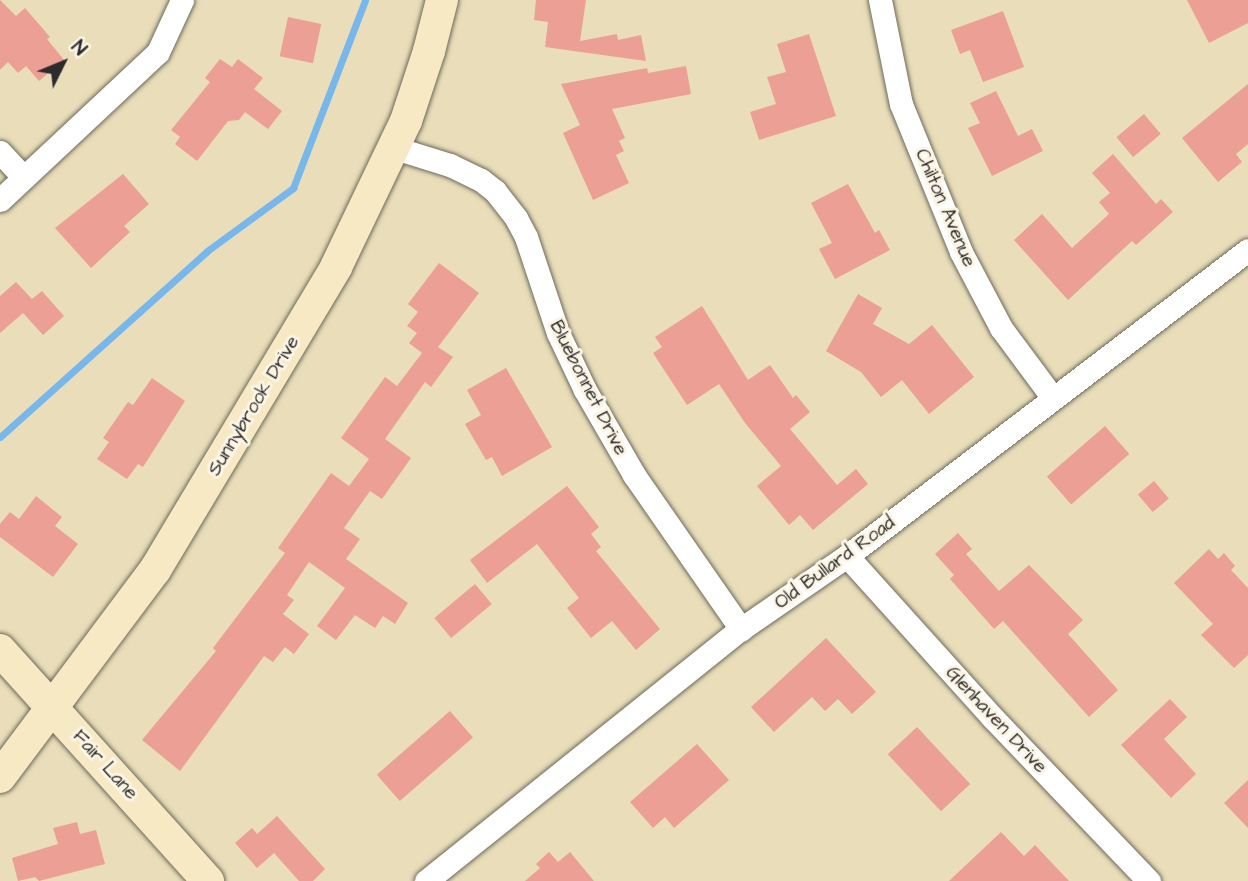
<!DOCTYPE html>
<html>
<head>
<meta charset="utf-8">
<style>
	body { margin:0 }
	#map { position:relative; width:1248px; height:881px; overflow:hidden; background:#e9deb9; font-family:"Architects Daughter",sans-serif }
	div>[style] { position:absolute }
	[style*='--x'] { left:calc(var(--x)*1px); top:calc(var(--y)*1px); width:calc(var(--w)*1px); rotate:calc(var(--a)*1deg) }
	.stream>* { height:7px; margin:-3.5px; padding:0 3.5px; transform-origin:3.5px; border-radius:3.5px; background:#77b7eb }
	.building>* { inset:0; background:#eb9f95; transform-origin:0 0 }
	.roads { filter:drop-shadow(0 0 2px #6e6a5d) drop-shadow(0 0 2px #6e6a5d) }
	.street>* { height:23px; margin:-11.5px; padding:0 11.5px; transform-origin:11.5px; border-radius:11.5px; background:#fff }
	.secondary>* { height:32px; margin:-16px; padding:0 16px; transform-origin:16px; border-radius:16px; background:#f6e9c3 }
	span { translate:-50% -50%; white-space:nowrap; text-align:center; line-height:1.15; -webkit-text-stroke:6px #fcf5e5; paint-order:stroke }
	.street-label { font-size:19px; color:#2b2b2b }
	.north { position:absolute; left:28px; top:28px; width:70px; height:70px; -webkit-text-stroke:5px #fcf5e5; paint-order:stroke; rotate:47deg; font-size:19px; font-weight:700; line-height:28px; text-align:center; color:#2b2b2b }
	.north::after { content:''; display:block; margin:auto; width:24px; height:32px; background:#2b2b2b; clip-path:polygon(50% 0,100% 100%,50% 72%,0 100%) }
</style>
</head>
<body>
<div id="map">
	<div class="stream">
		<div style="--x:0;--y:437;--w:278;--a:-41.9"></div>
		<div style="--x:207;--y:251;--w:107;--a:-36.2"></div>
		<div style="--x:293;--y:188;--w:201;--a:-69"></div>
	</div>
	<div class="building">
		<div style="clip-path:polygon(0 0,16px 16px,25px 8px,50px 37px,47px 39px,64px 60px,39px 81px,26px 66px,18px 73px,8px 62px,0 70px)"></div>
		<div style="clip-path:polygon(536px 0,586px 0,580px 41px,617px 34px,618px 40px,641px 35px,646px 61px,545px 47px,548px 22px,534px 20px)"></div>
		<div style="clip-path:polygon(1187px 0,1248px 0,1248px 23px,1209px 43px)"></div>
		<div style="clip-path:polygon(1003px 11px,1024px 67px,983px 82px,970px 50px,960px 54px,951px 30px)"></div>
		<div style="left:288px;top:17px;width:34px;height:40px;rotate:12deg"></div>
		<div style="clip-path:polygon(809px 34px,836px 116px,759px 140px,750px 112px,776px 104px,767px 77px,786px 72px,777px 44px)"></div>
		<div style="clip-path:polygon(220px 59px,232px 67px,238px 59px,263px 78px,254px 89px,282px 111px,268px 129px,245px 112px,239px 120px,228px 121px,197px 161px,175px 144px,180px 137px,171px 130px,210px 82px,205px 78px)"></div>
		<div style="clip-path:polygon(686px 66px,691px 94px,612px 109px,625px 138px,619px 141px,624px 151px,616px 155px,629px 183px,593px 200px,563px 133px,580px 125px,561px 84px,647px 68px,648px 73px)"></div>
		<div style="clip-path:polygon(1248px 84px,1248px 144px,1236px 154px,1242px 162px,1218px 182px,1182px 138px)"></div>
		<div style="clip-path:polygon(996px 91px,1018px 136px,1032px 129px,1043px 151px,992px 176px,968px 128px,980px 123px,970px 103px)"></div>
		<div style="left:1144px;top:114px;width:26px;height:36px;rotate:50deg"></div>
		<div style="clip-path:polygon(1113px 154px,1156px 204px,1161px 199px,1173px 212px,1136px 245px,1132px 241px,1068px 300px,1014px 240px,1042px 214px,1072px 248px,1109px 214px,1099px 202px,1110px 193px,1092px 173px)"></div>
		<div style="clip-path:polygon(123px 174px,149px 204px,124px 226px,130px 232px,91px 268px,55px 228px)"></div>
		<div style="clip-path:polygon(848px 184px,875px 233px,879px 230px,890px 250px,835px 279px,819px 249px,832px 243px,811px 203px)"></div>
		<div style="clip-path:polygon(439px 263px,479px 293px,438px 347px,453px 357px,431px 387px,425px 382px,385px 439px,411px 458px,382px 499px,370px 491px,344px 528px,360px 539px,346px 559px,408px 603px,395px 624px,383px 616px,375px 628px,355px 615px,336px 640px,317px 626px,345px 588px,309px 562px,287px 595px,294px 600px,283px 614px,309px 634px,294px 654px,285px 647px,273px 662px,264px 656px,180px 771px,142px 740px,216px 651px,213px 648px,285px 553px,278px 548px,331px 473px,349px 486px,369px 459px,341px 438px,385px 377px,397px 386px,422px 353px,409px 343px,417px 333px,407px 326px,418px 312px,408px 304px)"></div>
		<div style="clip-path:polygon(16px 282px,32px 299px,42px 291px,64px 316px,43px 335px,23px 313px,0 333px,0 296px)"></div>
		<div style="clip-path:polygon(858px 294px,882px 308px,873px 324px,909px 344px,932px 325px,974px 377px,929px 414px,902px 380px,881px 397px,861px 372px,826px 351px)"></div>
		<div style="clip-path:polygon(702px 306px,748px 380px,770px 365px,793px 398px,796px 395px,810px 412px,790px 429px,837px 485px,856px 469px,868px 484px,813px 530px,800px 515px,789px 525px,757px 486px,781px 466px,745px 423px,719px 384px,687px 405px,653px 353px,662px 347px,655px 337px)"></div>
		<div style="clip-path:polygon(506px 368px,552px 447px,502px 476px,492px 457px,486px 460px,465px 424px,481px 415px,467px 390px)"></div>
		<div style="clip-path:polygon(152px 378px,185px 401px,143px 467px,138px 464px,127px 479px,97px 459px,109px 442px,103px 438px,128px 402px,133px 405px)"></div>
		<div style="left:1105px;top:426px;width:37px;height:77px;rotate:49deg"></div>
		<div style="left:1154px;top:481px;width:23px;height:21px;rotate:50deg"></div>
		<div style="clip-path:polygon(567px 486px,599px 527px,591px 534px,601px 547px,596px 551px,660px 629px,636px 650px,612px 621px,591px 638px,567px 608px,579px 598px,537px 544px,487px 583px,470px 560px)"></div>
		<div style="clip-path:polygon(36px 496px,62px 517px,55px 526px,78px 544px,53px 577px,0 537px,0 524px,10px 512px,19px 519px)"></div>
		<div style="clip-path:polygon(958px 533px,972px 549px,966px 554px,999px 591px,1029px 565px,1083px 620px,1068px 634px,1118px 690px,1089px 717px,1003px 621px,994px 629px,950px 579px,954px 575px,935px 554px)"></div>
		<div style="clip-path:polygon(1209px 549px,1218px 559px,1224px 553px,1235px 566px,1231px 570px,1248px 588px,1248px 655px,1234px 668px,1201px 635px,1213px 624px,1174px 583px)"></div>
		<div style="left:475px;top:584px;width:26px;height:53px;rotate:50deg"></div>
		<div style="clip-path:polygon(826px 638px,876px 692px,852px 714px,838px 699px,825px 711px,812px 697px,774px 732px,751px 707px)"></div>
		<div style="clip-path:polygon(1170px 699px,1187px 717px,1164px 739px,1196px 774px,1171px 798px,1121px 745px)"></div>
		<div style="left:450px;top:711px;width:35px;height:97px;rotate:49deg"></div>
		<div style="left:917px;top:727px;width:78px;height:40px;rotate:47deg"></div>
		<div style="clip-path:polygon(697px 744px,729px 780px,674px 828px,665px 817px,653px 828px,630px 802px)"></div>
		<div style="clip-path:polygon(1248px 780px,1248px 828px,1224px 803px)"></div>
		<div style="clip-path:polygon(277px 816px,325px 869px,313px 881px,299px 881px,274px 853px,257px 868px,235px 843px,252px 828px,257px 834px)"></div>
		<div style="clip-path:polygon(77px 822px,80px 834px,96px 830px,105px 864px,39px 881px,35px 877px,18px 881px,12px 858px,58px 844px,53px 828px)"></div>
		<div style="clip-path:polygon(1001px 832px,1024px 856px,1035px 845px,1069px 881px,949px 881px)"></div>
		<div style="clip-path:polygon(549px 852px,558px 862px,570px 852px,594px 881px,525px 881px,540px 868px,536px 864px)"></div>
	</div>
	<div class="roads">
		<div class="street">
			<div style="--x:880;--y:0;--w:106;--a:78.6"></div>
			<div style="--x:901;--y:104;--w:160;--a:67.9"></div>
			<div style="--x:961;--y:252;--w:86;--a:62.2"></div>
			<div style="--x:1001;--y:328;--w:87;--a:53.4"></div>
			<div style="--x:395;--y:148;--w:58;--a:17.2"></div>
			<div style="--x:450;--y:165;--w:34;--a:26"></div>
			<div style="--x:481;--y:180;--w:18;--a:38"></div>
			<div style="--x:495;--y:191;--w:34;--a:52"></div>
			<div style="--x:516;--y:218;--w:21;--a:62"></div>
			<div style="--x:526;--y:237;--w:101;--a:71.6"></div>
			<div style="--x:558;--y:333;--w:63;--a:64.7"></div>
			<div style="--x:585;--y:390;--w:98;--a:60"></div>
			<div style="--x:634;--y:475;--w:188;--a:55.2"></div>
			<div style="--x:0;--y:152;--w:35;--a:47"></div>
			<div style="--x:0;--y:200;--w:216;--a:-43.1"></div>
			<div style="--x:158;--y:52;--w:57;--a:-65.2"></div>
			<div style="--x:847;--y:556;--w:218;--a:48"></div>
			<div style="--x:993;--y:718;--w:226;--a:46.3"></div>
			<div style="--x:426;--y:881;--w:403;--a:-38.7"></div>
			<div style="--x:741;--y:629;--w:129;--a:-34.6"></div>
			<div style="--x:847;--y:556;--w:504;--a:-37.35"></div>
		</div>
		<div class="secondary">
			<div style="--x:0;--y:650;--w:311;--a:48"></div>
			<div style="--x:0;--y:777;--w:259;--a:-53.2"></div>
			<div style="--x:155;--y:570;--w:353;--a:-59.1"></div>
			<div style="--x:336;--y:267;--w:162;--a:-64.4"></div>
			<div style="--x:406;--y:121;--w:74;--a:-71.8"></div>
			<div style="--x:429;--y:51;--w:53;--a:-75.7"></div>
		</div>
	</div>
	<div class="street-label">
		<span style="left:945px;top:208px;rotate:67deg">Chilton Avenue</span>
		<span style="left:588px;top:388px;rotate:63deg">Bluebonnet Drive</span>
		<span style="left:254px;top:406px;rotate:-59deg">Sunnybrook Drive</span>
		<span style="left:835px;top:563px;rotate:-36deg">Old Bullard Road</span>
		<span style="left:996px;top:720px;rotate:47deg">Glenhaven Drive</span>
		<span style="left:105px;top:765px;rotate:48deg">Fair Lane</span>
	</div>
	<div class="north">N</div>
</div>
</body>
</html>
